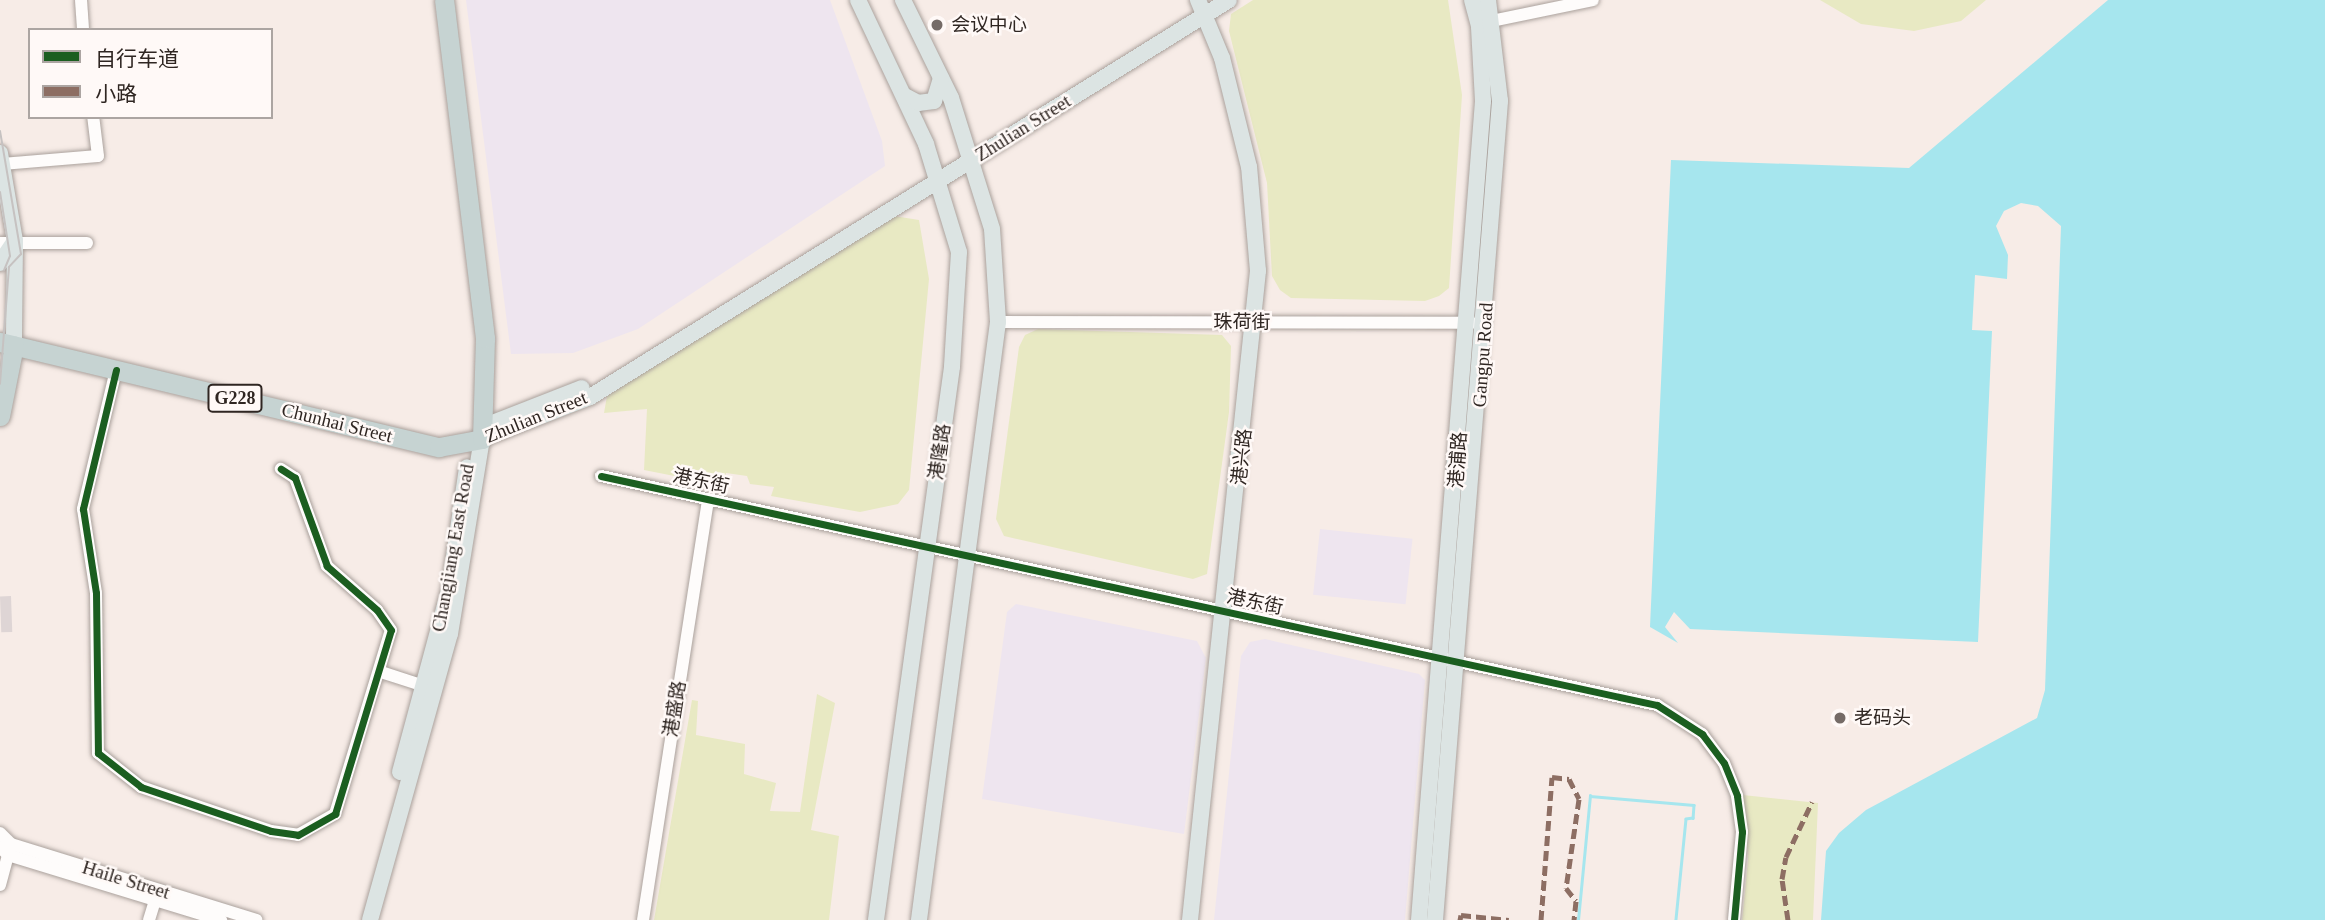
<!DOCTYPE html>
<html>
<head>
<meta charset="utf-8">
<style>
	body { margin:0 }
	#map { position:relative; width:2325px; height:920px; overflow:hidden; background:#f7ece7; font-family:"Times New Roman","Noto Sans SC",serif }
	div>[style] { position:absolute }
	[style*='--x'] { left:calc(var(--x)*1px); top:calc(var(--y)*1px); width:calc(var(--w)*1px); rotate:calc(var(--a)*1deg) }
	.commercial>* { inset:0; background:#eee5ef; transform-origin:0 0 }
	.green>* { inset:0; background:#e8e9c3 }
	.water>* { inset:0; background:#a6e6ee }
	.stream>* { height:2.5px; margin:-1.25px; padding:0 1.25px; transform-origin:1.25px; border-radius:1.25px; background:#a6e6ee }
	.building>* { inset:0; background:#ded5d5; transform-origin:0 0 }
	.roads { filter:drop-shadow(0 0 2px #aaa19c) drop-shadow(0 0 2px #aaa19c) }
	.minor>* { height:12px; margin:-6px; padding:0 6px; transform-origin:6px; border-radius:6px; background:#fefcfb }
	.major>* { height:16px; margin:-8px; padding:0 8px; transform-origin:8px; border-radius:8px; background:#dce4e3 }
	.highway>* { height:19px; margin:-9.5px; padding:0 9.5px; transform-origin:9.5px; border-radius:9.5px; background:#c6d3d2 }
	.tram>* { height:2px; margin:-1px; padding:0 1px; transform-origin:1px; border-radius:1px; background:#c6c2c1 }
	.quiet>* { height:5px; margin-top:-2.5px; transform-origin:0; background:repeating-linear-gradient(90deg,#8d6e63 0 10px,transparent 0 15px) }
	.cycleway>* { height:7px; margin:-3.5px; padding:0 3.5px; transform-origin:3.5px; border-radius:3.5px; background:#1b5e20 }
	.dots>* { width:19px; height:19px; translate:-50% -50%; box-sizing:border-box; border:4px solid #fff9f7; border-radius:50% }
	span { translate:-50% -50%; white-space:nowrap; text-align:center; line-height:1.15; -webkit-text-stroke:5px #fff9f7; paint-order:stroke }
	.shield-label span { padding:2px 5px; background:#fff9f7; border:2px solid; border-radius:5px; -webkit-text-stroke-width:0 }
	.shield-label { font-size:18px; color:#2f2622; font-weight:700 }
	.poi-label { font-size:19px; color:#2f2622 }
	.left { translate:0 -50%; text-align:left }
	.street-label { font-size:19px; color:#2f2622 }
	.legend { position:absolute; left:28px; top:28px; width:245px; height:91px; box-sizing:border-box; background:#fff9f7; border:2px solid #aca5a2; margin:0; padding:9px 12px; list-style:none; font-size:21px; color:#2f2622 }
	.legend li { display:flex; align-items:center; gap:14px; height:35px }
	.legend b { width:35px; border:2px solid #aca5a2 }
</style>
</head>
<body>
<div id="map">
	<div class="commercial">
		<div style="clip-path:polygon(466px 0,830px 0,882px 141px,885px 166px,638px 329px,573px 353px,511px 354px)"></div>
		<div style="left:1320px;top:529px;width:93px;height:66px;rotate:6deg"></div>
		<div style="clip-path:polygon(1016px 604px,1197px 641px,1206px 658px,1184px 834px,982px 799px,1007px 612px)"></div>
		<div style="clip-path:polygon(1265px 639px,1419px 674px,1425px 680px,1405px 920px,1214px 920px,1241px 656px,1250px 642px)"></div>
	</div>
	<div class="green">
		<div style="clip-path:polygon(1253px 0,1448px 0,1462px 95px,1449px 288px,1439px 296px,1425px 301px,1291px 298px,1280px 290px,1272px 276px,1267px 183px,1229px 31px,1231px 14px)"></div>
		<div style="clip-path:polygon(1820px 0,1986px 0,1961px 21px,1914px 31px,1861px 24px)"></div>
		<div style="clip-path:polygon(888px 215px,919px 220px,929px 279px,909px 490px,898px 504px,860px 512px,771px 496px,774px 487px,750px 484px,747px 476px,726px 473px,725px 486px,644px 470px,647px 409px,604px 413px,607px 396px)"></div>
		<div style="clip-path:polygon(1038px 329px,1222px 335px,1231px 346px,1229px 412px,1207px 574px,1193px 579px,1004px 536px,996px 519px,1019px 347px,1025px 335px)"></div>
		<div style="clip-path:polygon(817px 694px,835px 703px,811px 830px,839px 836px,829px 920px,654px 920px,692px 700px,698px 701px,696px 735px,745px 744px,744px 774px,776px 783px,770px 811px,800px 812px)"></div>
		<div style="clip-path:polygon(1743px 795px,1818px 803px,1813px 920px,1742px 920px,1748px 860px)"></div>
	</div>
	<div class="water">
		<div style="clip-path:polygon(2108px 0,2325px 0,2325px 920px,1821px 920px,1826px 851px,1839px 833px,1866px 810px,2037px 718px,2045px 690px,2061px 226px,2038px 206px,2021px 203px,2004px 211px,1996px 226px,2008px 255px,2007px 279px,1975px 275px,1972px 330px,1992px 331px,1978px 642px,1690px 629px,1674px 612px,1665px 627px,1678px 643px,1650px 627px,1671px 160px,1909px 168px)"></div>
	</div>
	<div class="stream">
		<div style="--x:1578;--y:920;--w:125;--a:-84.5"></div>
		<div style="--x:1590;--y:796;--w:104;--a:4.9"></div>
		<div style="--x:1694;--y:805;--w:13;--a:94"></div>
		<div style="--x:1693;--y:818;--w:7;--a:172"></div>
		<div style="--x:1686;--y:819;--w:101;--a:95.7"></div>
	</div>
	<div class="building">
		<div style="left:11px;top:596px;width:36px;height:11px;rotate:88deg"></div>
	</div>
	<div class="roads">
		<div class="minor">
			<div style="--x:81;--y:0;--w:30;--a:86"></div>
			<div style="--x:1492;--y:21;--w:103;--a:-11.7"></div>
			<div style="--x:2;--y:164;--w:96;--a:-4.8"></div>
			<div style="--x:98;--y:156;--w:39;--a:-97"></div>
			<div style="--x:0;--y:243;--w:87;--a:0"></div>
			<div style="--x:998;--y:322;--w:474;--a:0.1"></div>
			<div style="--x:116;--y:370;--w:143;--a:103.4"></div>
			<div style="--x:83;--y:509;--w:85;--a:81.2"></div>
			<div style="--x:96;--y:593;--w:160;--a:89.3"></div>
			<div style="--x:98;--y:753;--w:55;--a:38.3"></div>
			<div style="--x:141;--y:787;--w:137;--a:18.7"></div>
			<div style="--x:271;--y:831;--w:27;--a:8"></div>
			<div style="--x:298;--y:835;--w:43;--a:-29.6"></div>
			<div style="--x:335;--y:814;--w:192;--a:-73.1"></div>
			<div style="--x:391;--y:630;--w:24;--a:-125"></div>
			<div style="--x:377;--y:610;--w:67;--a:-138.7"></div>
			<div style="--x:327;--y:566;--w:94;--a:-110"></div>
			<div style="--x:295;--y:478;--w:17;--a:-147"></div>
			<div style="--x:601;--y:476;--w:1081;--a:12.24"></div>
			<div style="--x:1657;--y:705;--w:54;--a:32.8"></div>
			<div style="--x:1702;--y:734;--w:36;--a:53"></div>
			<div style="--x:1724;--y:763;--w:35;--a:68"></div>
			<div style="--x:1737;--y:796;--w:36;--a:82"></div>
			<div style="--x:1742;--y:832;--w:88;--a:95.2"></div>
			<div style="--x:381;--y:672;--w:45;--a:18"></div>
			<div style="--x:0;--y:833;--w:16;--a:45"></div>
			<div style="--x:11;--y:844;--w:257;--a:17.2"></div>
			<div style="--x:0;--y:847;--w:11;--a:45"></div>
			<div style="--x:8;--y:855;--w:223;--a:17"></div>
			<div style="--x:0;--y:885;--w:38;--a:-75"></div>
			<div style="--x:149;--y:920;--w:27;--a:-73"></div>
			<div style="--x:643;--y:920;--w:426;--a:-81.2"></div>
		</div>
		<div class="major">
			<div style="--x:858;--y:0;--w:159;--a:64.7"></div>
			<div style="--x:926;--y:144;--w:113;--a:73"></div>
			<div style="--x:959;--y:252;--w:115;--a:93.5"></div>
			<div style="--x:952;--y:367;--w:558;--a:97.83"></div>
			<div style="--x:903;--y:0;--w:109;--a:63.9"></div>
			<div style="--x:951;--y:98;--w:137;--a:72.6"></div>
			<div style="--x:992;--y:229;--w:93;--a:86.3"></div>
			<div style="--x:998;--y:322;--w:603;--a:97.53"></div>
			<div style="--x:905;--y:96;--w:15;--a:28"></div>
			<div style="--x:918;--y:103;--w:16;--a:-7"></div>
			<div style="--x:934;--y:101;--w:24;--a:-73"></div>
			<div style="--x:0;--y:153;--w:89;--a:80.3"></div>
			<div style="--x:15;--y:241;--w:104;--a:90.6"></div>
			<div style="--x:0;--y:263;--w:27;--a:-56"></div>
			<div style="--x:495;--y:422;--w:93;--a:-21.3"></div>
			<div style="--x:400;--y:772;--w:188;--a:-74.9"></div>
			<div style="--x:449;--y:591;--w:125;--a:-81.7"></div>
			<div style="--x:370;--y:920;--w:297;--a:-74.4"></div>
			<div style="--x:450;--y:634;--w:198;--a:-80.7"></div>
			<div style="--x:482;--y:439;--w:116;--a:-21.3"></div>
			<div style="--x:590;--y:397;--w:752;--a:-31.85"></div>
			<div style="--x:1190;--y:920;--w:653;--a:-84.02"></div>
			<div style="--x:1258;--y:271;--w:104;--a:-94.9"></div>
			<div style="--x:1249;--y:167;--w:112;--a:-103.9"></div>
			<div style="--x:1222;--y:58;--w:63;--a:-112.5"></div>
			<div style="--x:1419;--y:920;--w:821;--a:-85.53"></div>
			<div style="--x:1483;--y:101;--w:75;--a:-93.1"></div>
			<div style="--x:1479;--y:26;--w:27;--a:-105"></div>
			<div style="--x:1435;--y:920;--w:822;--a:-85.46"></div>
			<div style="--x:1500;--y:101;--w:102;--a:-96.8"></div>
		</div>
		<div class="highway">
			<div style="--x:0;--y:342;--w:451;--a:13.5"></div>
			<div style="--x:439;--y:447;--w:44;--a:-10.5"></div>
			<div style="--x:482;--y:439;--w:101;--a:-88.3"></div>
			<div style="--x:485;--y:338;--w:340;--a:-96.9"></div>
			<div style="--x:0;--y:416;--w:72;--a:-78.8"></div>
		</div>
	</div>
	<div class="tram">
		<div style="--x:0;--y:131;--w:125;--a:80.3"></div>
		<div style="--x:21;--y:254;--w:18;--a:133"></div>
		<div style="--x:9;--y:267;--w:117;--a:94.4"></div>
		<div style="--x:0;--y:192;--w:65;--a:81.1"></div>
		<div style="--x:10;--y:256;--w:15;--a:113"></div>
	</div>
	<div class="quiet">
		<div style="--x:1460;--y:920;--w:5;--a:-79"></div>
		<div style="--x:1461;--y:915;--w:48;--a:5.9"></div>
		<div style="--x:1541;--y:920;--w:143;--a:-85.6"></div>
		<div style="--x:1552;--y:777;--w:17;--a:7"></div>
		<div style="--x:1569;--y:779;--w:22;--a:63"></div>
		<div style="--x:1579;--y:799;--w:90;--a:98.3"></div>
		<div style="--x:1566;--y:888;--w:16;--a:52"></div>
		<div style="--x:1576;--y:901;--w:19;--a:96"></div>
		<div style="--x:1788;--y:920;--w:41;--a:-98.3"></div>
		<div style="--x:1782;--y:879;--w:22;--a:-80"></div>
		<div style="--x:1786;--y:857;--w:61;--a:-64.7"></div>
	</div>
	<div class="cycleway">
		<div style="--x:116;--y:370;--w:143;--a:103.4"></div>
		<div style="--x:83;--y:509;--w:85;--a:81.2"></div>
		<div style="--x:96;--y:593;--w:160;--a:89.3"></div>
		<div style="--x:98;--y:753;--w:55;--a:38.3"></div>
		<div style="--x:141;--y:787;--w:137;--a:18.7"></div>
		<div style="--x:271;--y:831;--w:27;--a:8"></div>
		<div style="--x:298;--y:835;--w:43;--a:-29.6"></div>
		<div style="--x:335;--y:814;--w:192;--a:-73.1"></div>
		<div style="--x:391;--y:630;--w:24;--a:-125"></div>
		<div style="--x:377;--y:610;--w:67;--a:-138.7"></div>
		<div style="--x:327;--y:566;--w:94;--a:-110"></div>
		<div style="--x:295;--y:478;--w:17;--a:-147"></div>
		<div style="--x:601;--y:476;--w:1081;--a:12.24"></div>
		<div style="--x:1657;--y:705;--w:54;--a:32.8"></div>
		<div style="--x:1702;--y:734;--w:36;--a:53"></div>
		<div style="--x:1724;--y:763;--w:35;--a:68"></div>
		<div style="--x:1737;--y:796;--w:36;--a:82"></div>
		<div style="--x:1742;--y:832;--w:88;--a:95.2"></div>
	</div>
	<div class="dots">
		<div style="left:937px;top:25px;background:#756b67"></div>
		<div style="left:1840px;top:718px;background:#756b67"></div>
	</div>
	<div class="shield-label">
		<span style="left:235px;top:398px">G228</span>
	</div>
	<div class="poi-label">
		<span class="left" style="left:951px;top:25px">会议中心</span>
		<span class="left" style="left:1854px;top:718px">老码头</span>
	</div>
	<div class="street-label">
		<span style="left:1023px;top:128px;rotate:-32deg">Zhulian Street</span>
		<span style="left:1242px;top:322px">珠荷街</span>
		<span style="left:1483px;top:355px;rotate:-86deg">Gangpu Road</span>
		<span style="left:536px;top:417px;rotate:-22deg">Zhulian Street</span>
		<span style="left:337px;top:423px;rotate:14deg">Chunhai Street</span>
		<span style="left:940px;top:452px;rotate:-82deg">港隆路</span>
		<span style="left:1242px;top:457px;rotate:-84deg">港兴路</span>
		<span style="left:1458px;top:460px;rotate:-86deg">港浦路</span>
		<span style="left:701px;top:481px;rotate:12deg">港东街</span>
		<span style="left:453px;top:548px;rotate:-80deg">Changjiang East Road</span>
		<span style="left:1255px;top:602px;rotate:12deg">港东街</span>
		<span style="left:675px;top:709px;rotate:-81deg">港盛路</span>
		<span style="left:126px;top:880px;rotate:17deg">Haile Street</span>
	</div>
	<ul class="legend">
	<li><b style="height:9px;background:#1b5e20"></b>自行车道</li>
	<li><b style="height:9px;background:#8d6e63"></b>小路</li>
	</ul>
</div>
</body>
</html>
